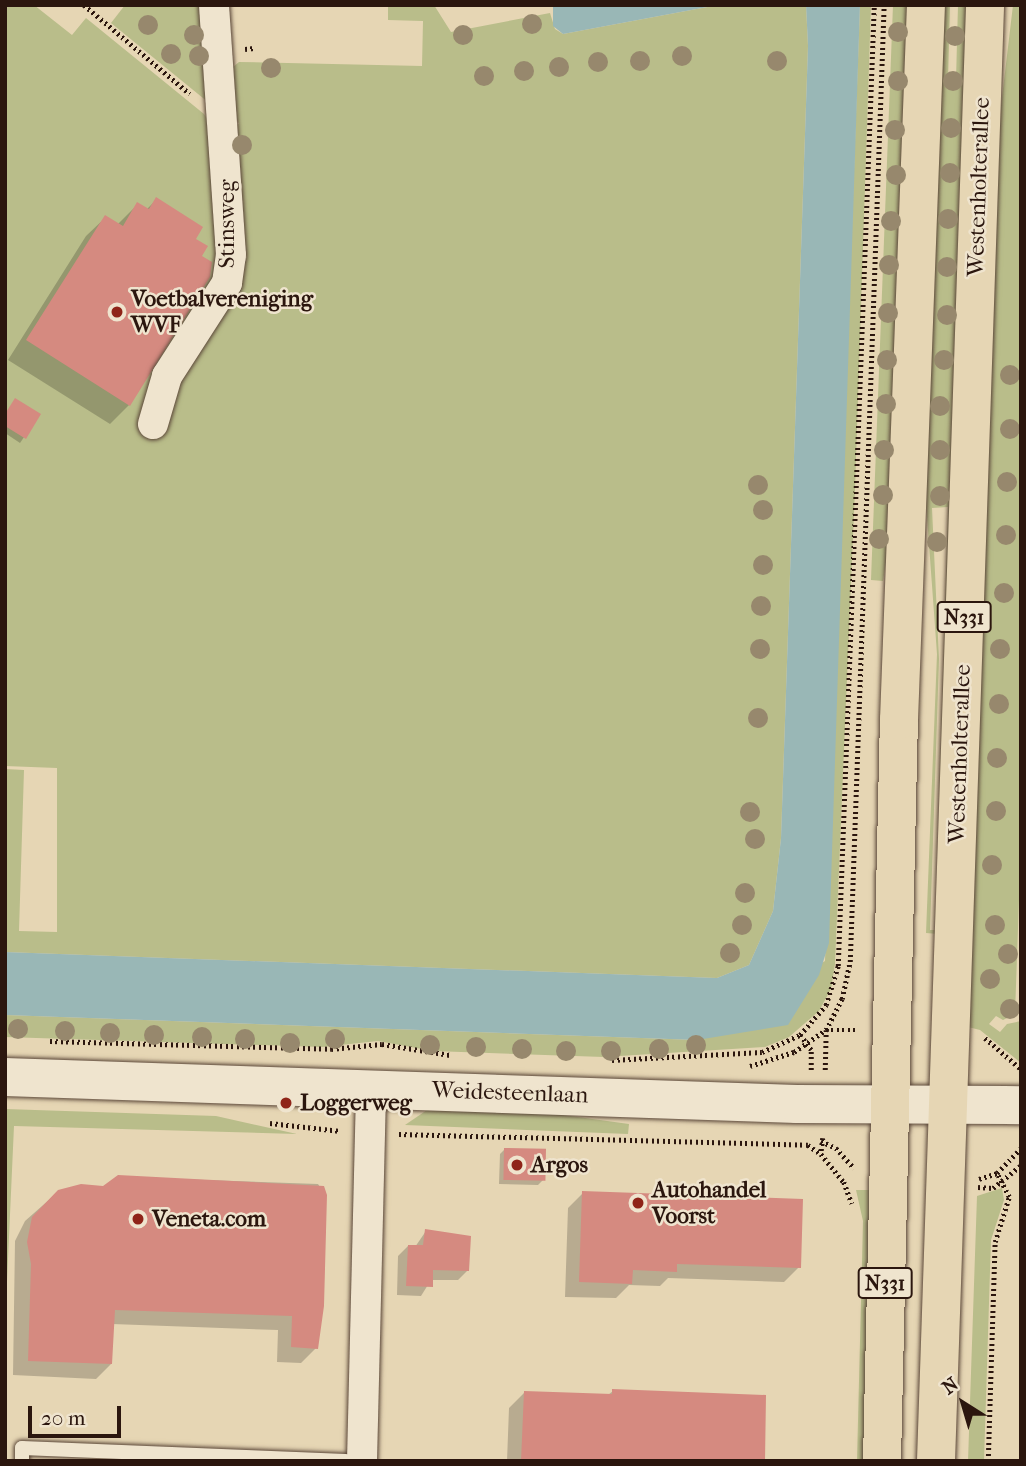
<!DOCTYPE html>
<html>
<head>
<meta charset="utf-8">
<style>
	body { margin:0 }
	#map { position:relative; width:1026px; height:1466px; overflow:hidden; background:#e6d6b4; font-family:"IM FELL French Canon",serif }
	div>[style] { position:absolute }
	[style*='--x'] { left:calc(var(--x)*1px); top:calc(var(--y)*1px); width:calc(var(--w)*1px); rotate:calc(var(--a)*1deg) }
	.green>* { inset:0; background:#b9bd8a }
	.water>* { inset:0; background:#99b7b6 }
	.shadow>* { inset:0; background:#0003 }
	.building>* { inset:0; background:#d58a80; transform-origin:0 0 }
	.path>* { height:4.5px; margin-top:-2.25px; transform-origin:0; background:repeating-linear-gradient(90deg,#2b160e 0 2px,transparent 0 5.5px) }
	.roads { filter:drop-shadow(0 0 2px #5a4638) drop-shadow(0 0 2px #5a4638) }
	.lane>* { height:14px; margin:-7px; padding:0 7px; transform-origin:7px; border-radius:7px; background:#efe4ce }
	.street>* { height:30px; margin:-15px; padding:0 15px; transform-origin:15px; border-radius:15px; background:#efe4ce }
	.secondary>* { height:38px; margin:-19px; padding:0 19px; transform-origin:19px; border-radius:19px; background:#efe4ce }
	.primary>* { height:38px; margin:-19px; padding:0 19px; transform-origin:19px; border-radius:19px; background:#e6d6b4 }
	.trees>* { width:20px; height:20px; margin:-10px; border-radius:50%; background:#97886d }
	.dots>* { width:19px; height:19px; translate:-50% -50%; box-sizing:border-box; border:4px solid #efe4ce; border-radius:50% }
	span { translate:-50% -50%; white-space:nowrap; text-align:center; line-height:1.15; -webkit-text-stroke:5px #efe4ce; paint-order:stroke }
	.shield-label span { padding:2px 5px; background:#efe4ce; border:2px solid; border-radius:5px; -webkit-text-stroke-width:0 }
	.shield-label { font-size:21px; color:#2b160e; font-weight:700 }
	.street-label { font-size:23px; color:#2b160e }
	.poi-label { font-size:23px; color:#2b160e; font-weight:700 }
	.left { translate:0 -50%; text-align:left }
	.frame { position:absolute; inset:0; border:7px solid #2b160e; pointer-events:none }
	.north { position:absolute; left:928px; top:1368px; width:70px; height:70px; -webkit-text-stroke:5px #efe4ce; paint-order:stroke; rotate:323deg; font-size:19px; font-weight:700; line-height:28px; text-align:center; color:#2b160e }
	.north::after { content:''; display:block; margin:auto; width:24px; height:32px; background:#2b160e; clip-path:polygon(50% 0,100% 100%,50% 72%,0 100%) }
	.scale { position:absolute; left:28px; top:1406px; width:93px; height:32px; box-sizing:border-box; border:4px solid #2b160e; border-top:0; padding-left:9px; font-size:21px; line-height:24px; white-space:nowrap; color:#2b160e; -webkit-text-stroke:5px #efe4ce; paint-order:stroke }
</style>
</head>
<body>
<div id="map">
	<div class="green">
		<div style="clip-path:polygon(5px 5px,34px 5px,72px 35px,86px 18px,204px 114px,215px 131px,239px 124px,234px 114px,233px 67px,239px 62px,422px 66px,423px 21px,388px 20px,388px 5px,434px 5px,451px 32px,550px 13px,555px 29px,563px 34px,718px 5px,806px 5px,808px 46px,781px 838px,773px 911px,749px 965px,717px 978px,5px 952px,5px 769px,24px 770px,19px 931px,57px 932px,57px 768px,5px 766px)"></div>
		<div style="clip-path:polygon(125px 5px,201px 5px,214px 107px,111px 23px)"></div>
		<div style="clip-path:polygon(860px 5px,871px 5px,855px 490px,835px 964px,831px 989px,819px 1011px,789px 1037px,765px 1047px,604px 1057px,433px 1051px,378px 1041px,322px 1047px,5px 1037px,5px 1015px,697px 1040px,825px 961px)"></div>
		<div style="clip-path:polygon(893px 5px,911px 5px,890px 538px,883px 581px,871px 580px)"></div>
		<div style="clip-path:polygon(evenodd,943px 5px,950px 5px,948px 80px,956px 80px,958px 5px,970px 5px,938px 934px,926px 933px,937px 654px,926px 503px,943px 5px,948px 507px,935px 930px,930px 930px,939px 659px,932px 508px,948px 507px)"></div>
		<div style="clip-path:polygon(1013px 5px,1021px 5px,1021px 843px,1015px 1014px,1003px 1020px,996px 1016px,989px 1024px,1000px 1032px,1007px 1024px,1021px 1021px,1021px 1063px,980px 1030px,968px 1027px,996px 148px)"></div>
		<div style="clip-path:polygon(5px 1109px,216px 1116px,297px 1134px,14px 1126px,5px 1326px)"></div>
		<div style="clip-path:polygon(427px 1110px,534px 1111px,629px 1124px,628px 1134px,405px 1125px)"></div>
		<div style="clip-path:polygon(1002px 1188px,1004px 1200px,991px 1240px,984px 1461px,968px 1461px,977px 1196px)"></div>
		<div style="clip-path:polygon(856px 1190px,871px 1190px,864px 1461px,857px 1461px,863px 1221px)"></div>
	</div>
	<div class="water">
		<div style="clip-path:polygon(553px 5px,718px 5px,563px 34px,553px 26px)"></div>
		<div style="clip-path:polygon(806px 5px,860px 5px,829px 943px,819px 975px,788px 1025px,697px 1040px,5px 1015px,5px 952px,717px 978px,749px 965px,773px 911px,781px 838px,808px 46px)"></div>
	</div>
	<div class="shadow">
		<div style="clip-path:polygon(156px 200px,194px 240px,129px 405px,110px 424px,8px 360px,86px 236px,106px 217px,118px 224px,138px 204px,146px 210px)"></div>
		<div style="clip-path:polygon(5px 414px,39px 415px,20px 443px,5px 433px)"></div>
		<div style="clip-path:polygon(505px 1149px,543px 1180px,538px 1185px,499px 1184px,500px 1154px)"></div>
		<div style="clip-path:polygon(118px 1177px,318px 1184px,325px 1195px,316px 1348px,301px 1363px,277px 1362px,278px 1330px,112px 1324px,111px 1364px,96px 1379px,13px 1375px,15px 1241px,25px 1221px,59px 1191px,104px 1187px)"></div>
		<div style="clip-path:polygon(583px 1193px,799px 1267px,784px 1282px,668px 1278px,660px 1286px,629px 1285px,616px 1298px,565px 1297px,568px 1208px)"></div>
		<div style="clip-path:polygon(426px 1231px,468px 1270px,458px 1280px,431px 1280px,421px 1296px,397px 1295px,398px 1256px,408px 1246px,415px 1247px)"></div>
		<div style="clip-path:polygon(613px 1391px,763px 1461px,507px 1461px,509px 1408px,524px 1393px,608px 1395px)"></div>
	</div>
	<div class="building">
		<div style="clip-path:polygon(156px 197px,203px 227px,196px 239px,208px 246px,202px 256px,212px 262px,210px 277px,130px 406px,26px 340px,105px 215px,123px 226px,137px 202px,149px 209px)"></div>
		<div style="clip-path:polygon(15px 398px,41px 414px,26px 439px,5px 426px,5px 414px)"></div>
		<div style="left:504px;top:1148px;width:42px;height:32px;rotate:1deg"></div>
		<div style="clip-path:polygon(118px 1175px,324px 1186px,327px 1195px,324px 1306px,318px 1349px,291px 1347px,292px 1316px,115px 1310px,112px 1364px,28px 1361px,31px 1264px,27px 1242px,32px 1217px,58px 1190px,81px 1184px,103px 1186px)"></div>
		<div style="clip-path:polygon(582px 1191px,803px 1199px,801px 1268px,677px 1264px,677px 1272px,633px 1270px,632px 1284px,579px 1282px)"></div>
		<div style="clip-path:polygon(425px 1229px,471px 1236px,469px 1271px,433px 1270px,433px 1287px,406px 1286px,408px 1245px,423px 1245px)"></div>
		<div style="clip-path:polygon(612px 1389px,766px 1395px,765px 1461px,521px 1461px,524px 1391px,612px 1394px)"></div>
	</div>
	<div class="path">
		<div style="--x:84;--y:5;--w:138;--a:40"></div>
		<div style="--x:245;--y:49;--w:9;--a:-6"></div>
		<div style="--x:985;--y:1038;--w:48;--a:40.7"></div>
		<div style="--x:50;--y:1041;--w:281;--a:1.6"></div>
		<div style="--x:331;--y:1049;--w:51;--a:-5.6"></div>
		<div style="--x:382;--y:1044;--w:69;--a:9.2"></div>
		<div style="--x:612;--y:1060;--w:150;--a:-3.1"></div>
		<div style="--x:762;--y:1052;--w:42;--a:-24.1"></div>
		<div style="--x:750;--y:1066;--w:46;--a:-17.7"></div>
		<div style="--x:794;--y:1052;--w:39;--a:-35"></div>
		<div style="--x:826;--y:1030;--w:32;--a:0"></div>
		<div style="--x:811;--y:1070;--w:20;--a:-90"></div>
		<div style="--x:811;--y:1050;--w:19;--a:-126"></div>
		<div style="--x:800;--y:1035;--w:40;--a:-49"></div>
		<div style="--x:826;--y:1005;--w:41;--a:-72.9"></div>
		<div style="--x:838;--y:966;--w:962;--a:-87.85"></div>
		<div style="--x:825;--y:1070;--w:40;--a:-88.6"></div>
		<div style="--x:826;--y:1030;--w:35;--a:-63"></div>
		<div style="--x:842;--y:999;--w:38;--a:-78"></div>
		<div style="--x:850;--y:962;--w:958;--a:-87.97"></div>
		<div style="--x:270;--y:1123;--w:71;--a:6.4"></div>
		<div style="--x:399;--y:1134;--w:409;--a:1.5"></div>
		<div style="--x:808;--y:1145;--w:16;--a:35"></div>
		<div style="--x:823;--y:1138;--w:16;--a:97"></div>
		<div style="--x:821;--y:1154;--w:36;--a:51"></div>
		<div style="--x:844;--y:1182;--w:23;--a:70"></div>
		<div style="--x:821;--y:1141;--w:17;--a:25"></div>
		<div style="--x:836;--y:1148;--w:27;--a:48"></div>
		<div style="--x:979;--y:1179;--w:19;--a:-18"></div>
		<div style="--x:997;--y:1173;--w:35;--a:-46"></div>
		<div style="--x:978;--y:1187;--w:15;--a:4"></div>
		<div style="--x:993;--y:1188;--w:36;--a:-39"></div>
		<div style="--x:988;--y:1461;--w:219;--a:-88.2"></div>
		<div style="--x:995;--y:1242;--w:47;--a:-72.7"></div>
		<div style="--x:1009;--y:1197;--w:27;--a:-117"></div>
	</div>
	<div class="roads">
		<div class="lane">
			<div style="--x:22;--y:1461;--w:13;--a:-90"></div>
			<div style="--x:22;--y:1448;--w:324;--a:2.3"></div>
		</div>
		<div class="street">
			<div style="--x:153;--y:424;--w:50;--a:-73.7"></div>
			<div style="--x:167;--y:376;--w:111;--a:-57.2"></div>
			<div style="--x:227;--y:283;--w:28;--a:-82"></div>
			<div style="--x:231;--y:255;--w:251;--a:-93.9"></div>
			<div style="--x:362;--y:1461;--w:372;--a:-88.6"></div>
		</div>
		<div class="secondary">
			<div style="--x:5;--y:1077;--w:792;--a:1.95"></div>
			<div style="--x:797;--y:1104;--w:224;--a:0.3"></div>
		</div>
		<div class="primary">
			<div style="--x:882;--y:1461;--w:741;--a:-88.69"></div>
			<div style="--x:899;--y:720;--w:716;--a:-87.84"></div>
			<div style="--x:936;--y:1461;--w:1457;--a:-88.07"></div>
		</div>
	</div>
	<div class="trees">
		<div style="left:532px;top:24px"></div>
		<div style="left:148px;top:25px"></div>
		<div style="left:898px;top:32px"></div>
		<div style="left:194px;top:35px"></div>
		<div style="left:463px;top:35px"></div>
		<div style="left:955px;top:36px"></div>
		<div style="left:171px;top:54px"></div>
		<div style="left:199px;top:56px"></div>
		<div style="left:682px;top:56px"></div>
		<div style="left:640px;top:61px"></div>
		<div style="left:777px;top:61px"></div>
		<div style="left:598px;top:62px"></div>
		<div style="left:559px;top:67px"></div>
		<div style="left:271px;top:68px"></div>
		<div style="left:524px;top:71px"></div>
		<div style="left:484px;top:76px"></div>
		<div style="left:898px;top:81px"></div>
		<div style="left:953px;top:81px"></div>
		<div style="left:951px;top:128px"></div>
		<div style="left:895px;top:130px"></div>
		<div style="left:242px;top:145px"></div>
		<div style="left:950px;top:173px"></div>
		<div style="left:896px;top:175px"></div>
		<div style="left:948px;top:219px"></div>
		<div style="left:891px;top:221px"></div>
		<div style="left:889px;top:265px"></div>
		<div style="left:947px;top:267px"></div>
		<div style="left:888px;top:313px"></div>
		<div style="left:947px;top:315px"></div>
		<div style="left:887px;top:360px"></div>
		<div style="left:944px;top:360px"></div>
		<div style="left:1010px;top:375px"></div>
		<div style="left:886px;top:404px"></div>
		<div style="left:940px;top:406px"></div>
		<div style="left:1010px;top:429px"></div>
		<div style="left:884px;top:450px"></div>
		<div style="left:940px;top:450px"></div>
		<div style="left:1007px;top:482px"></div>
		<div style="left:758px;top:485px"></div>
		<div style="left:883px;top:495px"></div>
		<div style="left:940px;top:496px"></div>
		<div style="left:763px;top:510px"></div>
		<div style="left:1006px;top:535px"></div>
		<div style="left:879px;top:539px"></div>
		<div style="left:937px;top:542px"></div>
		<div style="left:763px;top:565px"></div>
		<div style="left:1004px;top:593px"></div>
		<div style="left:761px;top:606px"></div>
		<div style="left:760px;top:649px"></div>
		<div style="left:1000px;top:649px"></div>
		<div style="left:999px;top:704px"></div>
		<div style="left:758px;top:718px"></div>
		<div style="left:997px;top:758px"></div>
		<div style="left:996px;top:811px"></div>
		<div style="left:750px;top:812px"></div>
		<div style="left:755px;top:839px"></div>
		<div style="left:992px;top:865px"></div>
		<div style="left:745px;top:893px"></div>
		<div style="left:742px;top:925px"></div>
		<div style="left:995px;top:925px"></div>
		<div style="left:730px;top:953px"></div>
		<div style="left:1008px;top:954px"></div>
		<div style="left:990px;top:979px"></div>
		<div style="left:1010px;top:1009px"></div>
		<div style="left:18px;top:1029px"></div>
		<div style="left:65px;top:1031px"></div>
		<div style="left:110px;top:1033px"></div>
		<div style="left:154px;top:1035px"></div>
		<div style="left:202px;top:1037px"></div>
		<div style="left:245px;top:1039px"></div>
		<div style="left:335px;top:1039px"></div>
		<div style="left:290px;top:1043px"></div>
		<div style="left:430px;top:1045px"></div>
		<div style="left:696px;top:1045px"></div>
		<div style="left:476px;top:1047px"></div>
		<div style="left:522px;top:1049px"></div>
		<div style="left:659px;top:1049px"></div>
		<div style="left:566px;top:1051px"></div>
		<div style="left:611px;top:1051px"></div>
	</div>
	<div class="dots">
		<div style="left:117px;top:312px;background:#8f2418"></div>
		<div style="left:286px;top:1103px;background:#8f2418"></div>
		<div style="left:517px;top:1165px;background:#8f2418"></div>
		<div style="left:638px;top:1203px;background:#8f2418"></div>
		<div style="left:138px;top:1219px;background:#8f2418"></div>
	</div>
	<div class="shield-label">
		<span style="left:964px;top:617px">N331</span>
		<span style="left:885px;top:1283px">N331</span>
	</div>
	<div class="street-label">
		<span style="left:979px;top:187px;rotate:-88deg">Westenholterallee</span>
		<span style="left:227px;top:224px;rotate:-90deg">Stinsweg</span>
		<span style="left:960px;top:754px;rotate:-88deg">Westenholterallee</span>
		<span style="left:510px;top:1093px;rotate:2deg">Weidesteenlaan</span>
	</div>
	<div class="poi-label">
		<span class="left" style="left:131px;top:312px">Voetbalvereniging<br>WVF</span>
		<span class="left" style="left:300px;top:1103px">Loggerweg</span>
		<span class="left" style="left:531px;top:1165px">Argos</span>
		<span class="left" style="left:652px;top:1203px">Autohandel<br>Voorst</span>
		<span class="left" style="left:152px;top:1219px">Veneta.com</span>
	</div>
	<div class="frame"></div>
	<div class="north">N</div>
	<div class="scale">20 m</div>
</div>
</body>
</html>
